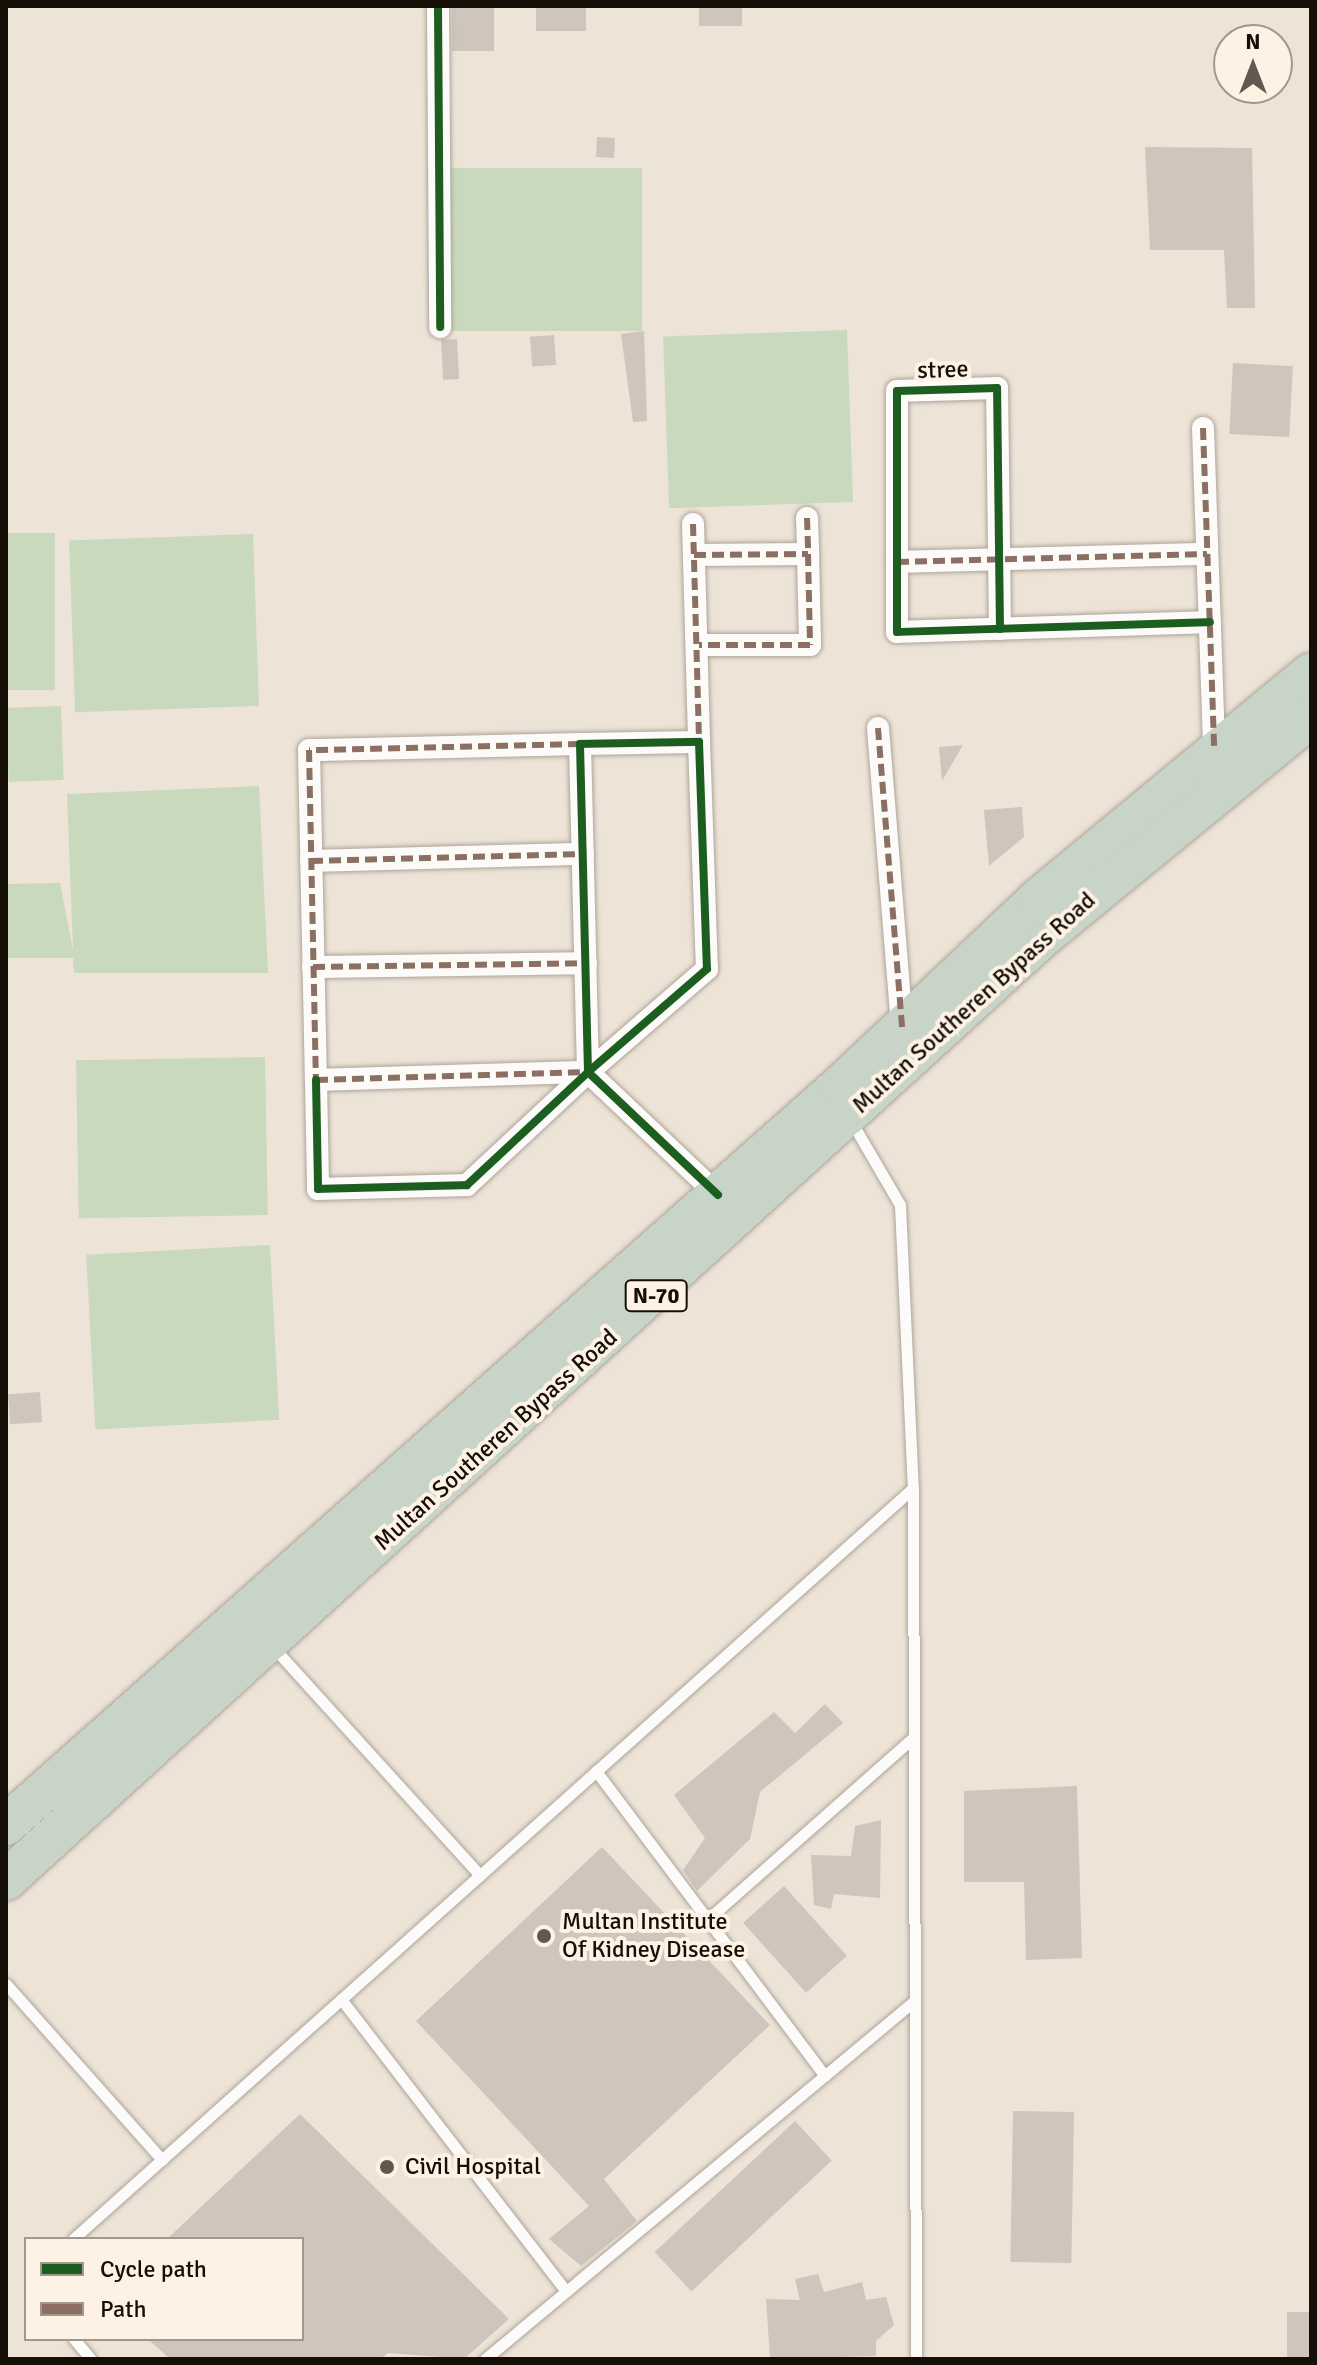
<!DOCTYPE html>
<html>
<head>
<meta charset="utf-8">
<style>
	body { margin:0 }
	#map { position:relative; width:1317px; height:2365px; overflow:hidden; background:#ede3d6; font-family:Signika,sans-serif }
	div>[style] { position:absolute }
	[style*='--x'] { left:calc(var(--x)*1px); top:calc(var(--y)*1px); width:calc(var(--w)*1px); rotate:calc(var(--a)*1deg) }
	.green>* { inset:0; background:#c9d9be; transform-origin:0 0 }
	.building>* { inset:0; background:#cfc5bd; transform-origin:0 0 }
	.roads { filter:drop-shadow(0 0 2px #ada59b) drop-shadow(0 0 2px #ada59b) }
	.lane>* { height:11px; margin:-5.5px; padding:0 5.5px; transform-origin:5.5px; border-radius:5.5px; background:#fcfbf9 }
	.street>* { height:22px; margin:-11px; padding:0 11px; transform-origin:11px; border-radius:11px; background:#fcfbf9 }
	.highway>* { height:40px; margin:-20px; padding:0 20px; transform-origin:20px; border-radius:20px; background:#c7d4c7 }
	.quiet>* { height:6px; margin-top:-3px; transform-origin:0; background:repeating-linear-gradient(90deg,#8d6e63 0 12px,transparent 0 18px) }
	.cycleway>* { height:8px; margin:-4px; padding:0 4px; transform-origin:4px; border-radius:4px; background:#1b5e20 }
	.dots>* { width:22px; height:22px; translate:-50% -50%; box-sizing:border-box; border:4px solid #fef2e4; border-radius:50% }
	span { translate:-50% -50%; white-space:nowrap; text-align:center; line-height:1.15; -webkit-text-stroke:8px #fef2e4; paint-order:stroke }
	.shield-label span { padding:2px 6px; background:#fef2e4; border:2px solid; border-radius:6px; -webkit-text-stroke-width:0 }
	.shield-label { font-size:22px; color:#150f07; font-weight:700 }
	.street-label { font-size:24px; color:#150f07 }
	.poi-label { font-size:24px; color:#150f07 }
	.left { translate:0 -50%; text-align:left }
	.frame { position:absolute; inset:0; border:8px solid #150f07; pointer-events:none }
	.legend { position:absolute; left:24px; top:2237px; width:280px; height:104px; box-sizing:border-box; background:#fef2e4; border:2px solid #a1978c; margin:0; padding:10px 14px; list-style:none; font-size:24px; color:#150f07 }
	.legend li { display:flex; align-items:center; gap:16px; height:40px }
	.legend b { width:40px; border:2px solid #a1978c }
	.north { position:absolute; left:1213px; top:24px; width:80px; height:80px; box-sizing:border-box; background:#fef2e4; border:2px solid #a1978c; border-radius:50%; rotate:0deg; font-size:22px; font-weight:700; line-height:32px; text-align:center; color:#150f07 }
	.north::after { content:''; display:block; margin:auto; width:28px; height:36px; background:#61594f; clip-path:polygon(50% 0,100% 100%,50% 72%,0 100%) }
</style>
</head>
<body>
<div id="map">
	<div class="green">
		<div style="left:446px;top:168px;width:196px;height:163px"></div>
		<div style="left:847px;top:330px;width:172px;height:184px;rotate:88deg"></div>
		<div style="left:6px;top:533px;width:49px;height:157px"></div>
		<div style="left:253px;top:534px;width:172px;height:184px;rotate:88deg"></div>
		<div style="left:61px;top:706px;width:74px;height:55px;rotate:88deg"></div>
		<div style="clip-path:polygon(259px 786px,268px 973px,74px 973px,73px 958px,6px 958px,6px 884px,60px 883px,73px 950px,67px 794px)"></div>
		<div style="left:265px;top:1057px;width:158px;height:189px;rotate:89deg"></div>
		<div style="left:270px;top:1245px;width:175px;height:184px;rotate:87deg"></div>
	</div>
	<div class="building">
		<div style="left:452px;top:6px;width:42px;height:45px"></div>
		<div style="left:536px;top:6px;width:50px;height:25px"></div>
		<div style="left:699px;top:6px;width:43px;height:20px"></div>
		<div style="left:597px;top:137px;width:18px;height:20px;rotate:3deg"></div>
		<div style="clip-path:polygon(1145px 147px,1252px 148px,1255px 308px,1227px 308px,1224px 250px,1150px 250px)"></div>
		<div style="clip-path:polygon(644px 331px,647px 421px,633px 422px,621px 334px)"></div>
		<div style="left:554px;top:335px;width:30px;height:24px;rotate:86deg"></div>
		<div style="left:457px;top:339px;width:40px;height:16px;rotate:87deg"></div>
		<div style="left:1233px;top:363px;width:60px;height:71px;rotate:3deg"></div>
		<div style="clip-path:polygon(963px 745px,942px 781px,939px 747px)"></div>
		<div style="clip-path:polygon(1022px 807px,1024px 837px,989px 866px,984px 810px)"></div>
		<div style="left:40px;top:1392px;width:30px;height:32px;rotate:86deg"></div>
		<div style="clip-path:polygon(825px 1704px,843px 1723px,760px 1792px,750px 1839px,697px 1891px,683px 1870px,705px 1838px,674px 1795px,774px 1712px,795px 1733px)"></div>
		<div style="clip-path:polygon(1077px 1786px,1082px 1958px,1026px 1960px,1024px 1882px,964px 1882px,964px 1791px)"></div>
		<div style="clip-path:polygon(881px 1820px,880px 1898px,834px 1894px,831px 1909px,814px 1905px,811px 1855px,851px 1856px,855px 1826px)"></div>
		<div style="clip-path:polygon(602px 1847px,770px 2025px,604px 2179px,637px 2221px,581px 2266px,549px 2239px,589px 2206px,416px 2021px)"></div>
		<div style="left:784px;top:1886px;width:94px;height:55px;rotate:48deg"></div>
		<div style="left:1013px;top:2111px;width:61px;height:151px;rotate:1deg"></div>
		<div style="clip-path:polygon(300px 2114px,509px 2319px,464px 2359px,388px 2353px,381px 2359px,170px 2359px,148px 2339px,302px 2339px,302px 2239px,167px 2239px)"></div>
		<div style="left:795px;top:2121px;width:54px;height:192px;rotate:47deg"></div>
		<div style="clip-path:polygon(818px 2274px,824px 2292px,862px 2282px,866px 2300px,886px 2297px,894px 2325px,876px 2341px,876px 2356px,770px 2359px,766px 2299px,800px 2300px,795px 2279px)"></div>
		<div style="left:1311px;top:2312px;width:47px;height:24px;rotate:90deg"></div>
	</div>
	<div class="roads">
		<div class="lane">
			<div style="--x:851;--y:1121;--w:97;--a:59.7"></div>
			<div style="--x:900;--y:1205;--w:283;--a:87.4"></div>
			<div style="--x:913;--y:1488;--w:867;--a:89.8"></div>
			<div style="--x:273;--y:1647;--w:308;--a:47.8"></div>
			<div style="--x:596;--y:1771;--w:381;--a:53.1"></div>
			<div style="--x:708;--y:1919;--w:275;--a:-41.5"></div>
			<div style="--x:6;--y:1984;--w:235;--a:48.4"></div>
			<div style="--x:341;--y:1999;--w:369;--a:52.4"></div>
			<div style="--x:73;--y:2239;--w:1127;--a:-41.8"></div>
			<div style="--x:74;--y:2339;--w:26;--a:50"></div>
			<div style="--x:485;--y:2359;--w:559;--a:-39.84"></div>
		</div>
		<div class="street">
			<div style="--x:438;--y:6;--w:321;--a:89.6"></div>
			<div style="--x:1203;--y:428;--w:322;--a:88"></div>
			<div style="--x:807;--y:518;--w:36;--a:88"></div>
			<div style="--x:693;--y:524;--w:218;--a:88.4"></div>
			<div style="--x:694;--y:555;--w:114;--a:-0.5"></div>
			<div style="--x:808;--y:554;--w:91;--a:88.7"></div>
			<div style="--x:810;--y:645;--w:111;--a:180"></div>
			<div style="--x:897;--y:562;--w:310;--a:-1.5"></div>
			<div style="--x:1000;--y:629;--w:241;--a:-90.7"></div>
			<div style="--x:997;--y:388;--w:100;--a:178.3"></div>
			<div style="--x:897;--y:391;--w:241;--a:90"></div>
			<div style="--x:897;--y:632;--w:313;--a:-1.8"></div>
			<div style="--x:878;--y:728;--w:302;--a:85.4"></div>
			<div style="--x:580;--y:744;--w:271;--a:178.7"></div>
			<div style="--x:309;--y:750;--w:330;--a:88.8"></div>
			<div style="--x:316;--y:1080;--w:272;--a:-1.7"></div>
			<div style="--x:311;--y:861;--w:272;--a:-1.5"></div>
			<div style="--x:313;--y:967;--w:273;--a:-0.8"></div>
			<div style="--x:316;--y:1080;--w:109;--a:88.9"></div>
			<div style="--x:318;--y:1189;--w:149;--a:-1.5"></div>
			<div style="--x:467;--y:1185;--w:166;--a:-43"></div>
			<div style="--x:588;--y:1072;--w:328;--a:-91.4"></div>
			<div style="--x:580;--y:744;--w:119;--a:-1"></div>
			<div style="--x:699;--y:742;--w:227;--a:88"></div>
			<div style="--x:707;--y:969;--w:157;--a:139.1"></div>
			<div style="--x:588;--y:1072;--w:179;--a:43.4"></div>
		</div>
		<div class="highway">
			<div style="--x:6;--y:1825;--w:1117;--a:-41.55"></div>
			<div style="--x:842;--y:1084;--w:270;--a:-43.3"></div>
			<div style="--x:1038;--y:899;--w:354;--a:-39.6"></div>
			<div style="--x:6;--y:1880;--w:1404;--a:-42.29"></div>
			<div style="--x:1045;--y:935;--w:344;--a:-39.3"></div>
		</div>
	</div>
	<div class="quiet">
		<div style="--x:1203;--y:428;--w:322;--a:88"></div>
		<div style="--x:807;--y:518;--w:36;--a:88"></div>
		<div style="--x:693;--y:524;--w:218;--a:88.4"></div>
		<div style="--x:694;--y:555;--w:114;--a:-0.5"></div>
		<div style="--x:808;--y:554;--w:91;--a:88.7"></div>
		<div style="--x:810;--y:645;--w:111;--a:180"></div>
		<div style="--x:897;--y:562;--w:310;--a:-1.5"></div>
		<div style="--x:878;--y:728;--w:302;--a:85.4"></div>
		<div style="--x:580;--y:744;--w:271;--a:178.7"></div>
		<div style="--x:309;--y:750;--w:330;--a:88.8"></div>
		<div style="--x:316;--y:1080;--w:272;--a:-1.7"></div>
		<div style="--x:311;--y:861;--w:272;--a:-1.5"></div>
		<div style="--x:313;--y:967;--w:273;--a:-0.8"></div>
	</div>
	<div class="cycleway">
		<div style="--x:438;--y:6;--w:321;--a:89.6"></div>
		<div style="--x:1000;--y:629;--w:241;--a:-90.7"></div>
		<div style="--x:997;--y:388;--w:100;--a:178.3"></div>
		<div style="--x:897;--y:391;--w:241;--a:90"></div>
		<div style="--x:897;--y:632;--w:313;--a:-1.8"></div>
		<div style="--x:316;--y:1080;--w:109;--a:88.9"></div>
		<div style="--x:318;--y:1189;--w:149;--a:-1.5"></div>
		<div style="--x:467;--y:1185;--w:166;--a:-43"></div>
		<div style="--x:588;--y:1072;--w:328;--a:-91.4"></div>
		<div style="--x:580;--y:744;--w:119;--a:-1"></div>
		<div style="--x:699;--y:742;--w:227;--a:88"></div>
		<div style="--x:707;--y:969;--w:157;--a:139.1"></div>
		<div style="--x:588;--y:1072;--w:179;--a:43.4"></div>
	</div>
	<div class="dots">
		<div style="left:544px;top:1936px;background:#61594f"></div>
		<div style="left:387px;top:2167px;background:#61594f"></div>
	</div>
	<div class="shield-label">
		<span style="left:656px;top:1296px">N-70</span>
	</div>
	<div class="street-label">
		<span style="left:943px;top:370px;rotate:-2deg">stree</span>
		<span style="left:974px;top:1003px;rotate:-42deg">Multan Southeren Bypass Road</span>
		<span style="left:496px;top:1440px;rotate:-42deg">Multan Southeren Bypass Road</span>
	</div>
	<div class="poi-label">
		<span class="left" style="left:562px;top:1936px">Multan Institute<br>Of Kidney Disease</span>
		<span class="left" style="left:405px;top:2167px">Civil Hospital</span>
	</div>
	<div class="frame"></div>
	<ul class="legend">
	<li><b style="height:10px;background:#1b5e20"></b>Cycle path</li>
	<li><b style="height:10px;background:#8d6e63"></b>Path</li>
	</ul>
	<div class="north">N</div>
</div>
</body>
</html>
